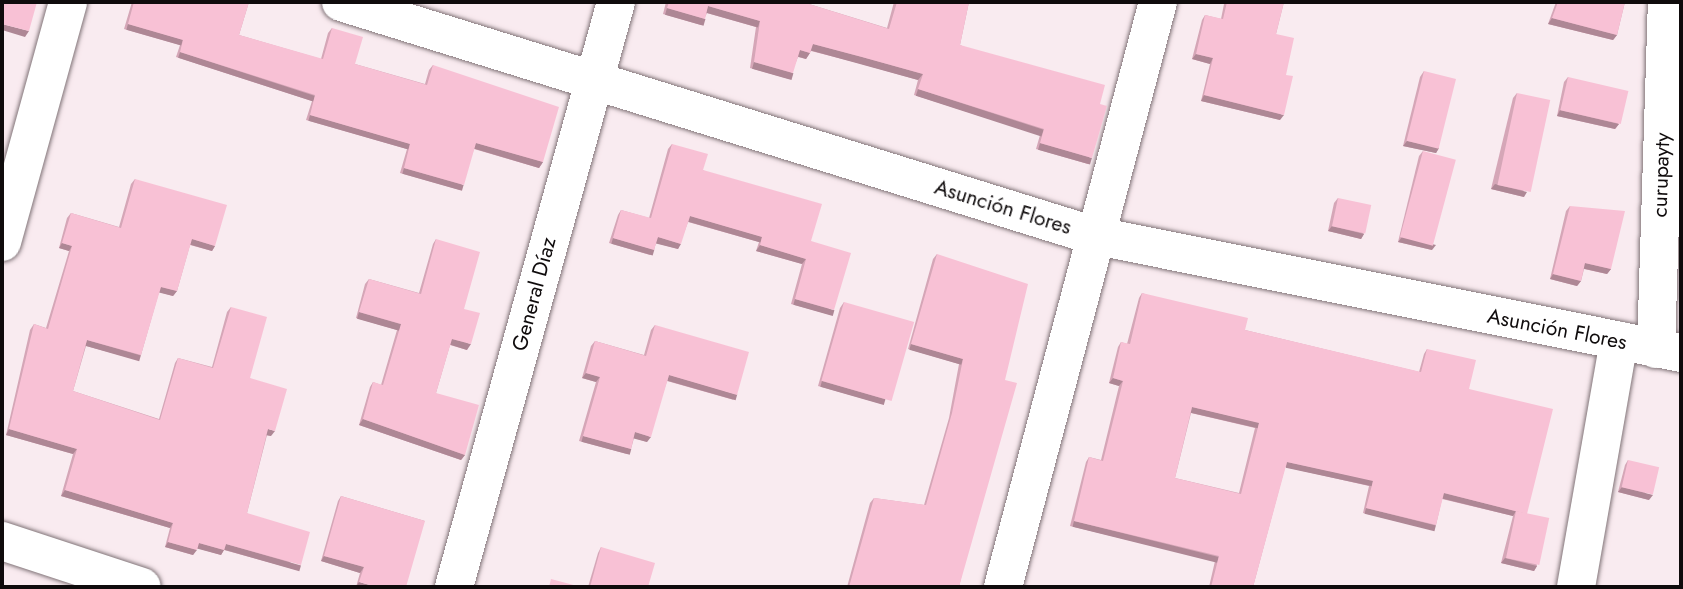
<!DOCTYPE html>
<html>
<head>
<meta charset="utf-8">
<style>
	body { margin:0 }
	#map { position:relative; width:1683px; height:589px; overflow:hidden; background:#f9ebf0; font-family:Jost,sans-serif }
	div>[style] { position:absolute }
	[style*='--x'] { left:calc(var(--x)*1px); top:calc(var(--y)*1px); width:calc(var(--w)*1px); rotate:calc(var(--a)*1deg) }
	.roads { filter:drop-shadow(0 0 2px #817478) drop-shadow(0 0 2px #817478) }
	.minor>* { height:38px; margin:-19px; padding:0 19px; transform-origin:19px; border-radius:19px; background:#fff }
	.wall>* { inset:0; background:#d5a6b7 }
	.shaded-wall>* { inset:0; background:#ae8795; transform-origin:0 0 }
	.building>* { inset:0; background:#f8c1d5; transform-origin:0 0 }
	span { translate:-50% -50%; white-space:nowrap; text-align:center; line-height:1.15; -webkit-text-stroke:7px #fff; paint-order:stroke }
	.street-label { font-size:21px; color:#0f0b0c }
	.frame { position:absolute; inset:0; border:4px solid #0f0b0c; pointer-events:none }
</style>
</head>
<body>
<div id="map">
	<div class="roads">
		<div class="minor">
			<div style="--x:341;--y:2;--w:786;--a:17.24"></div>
			<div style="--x:1092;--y:235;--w:601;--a:11.33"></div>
			<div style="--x:2;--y:242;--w:249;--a:-74.6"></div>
			<div style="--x:1656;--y:349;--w:347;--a:-88.2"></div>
			<div style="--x:2;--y:541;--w:147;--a:18.2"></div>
			<div style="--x:454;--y:587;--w:607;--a:-74.52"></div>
			<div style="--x:1003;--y:587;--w:605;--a:-75.16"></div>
			<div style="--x:1576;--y:587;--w:250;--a:-80.1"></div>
		</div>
	</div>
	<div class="wall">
		<div style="clip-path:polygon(132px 2px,249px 2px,239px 35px,321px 59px,328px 33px,332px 28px,355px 64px,425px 84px,429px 70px,433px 65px,543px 162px,539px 168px,474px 149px,460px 190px,400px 173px,407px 149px,306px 120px,312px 101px,176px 57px,180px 45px,124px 29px)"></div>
		<div style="clip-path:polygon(666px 2px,810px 2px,809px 4px,887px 28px,894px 2px,969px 2px,960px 45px,1100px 104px,1088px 164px,1036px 149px,1040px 135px,914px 95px,918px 80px,858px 63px,811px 51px,806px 59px,798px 57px,789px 79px,750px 68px,756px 27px,707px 13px,701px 25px,663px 14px)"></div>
		<div style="clip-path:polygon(1226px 2px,1284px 2px,1276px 34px,1286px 75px,1280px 120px,1201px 101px,1210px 64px,1192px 59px,1202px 20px,1205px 15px,1221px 19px,1224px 4px)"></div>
		<div style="clip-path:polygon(1556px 2px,1625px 2px,1617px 35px,1613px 40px,1548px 24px)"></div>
		<div style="clip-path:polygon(1424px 71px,1439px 148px,1436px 153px,1403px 146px,1420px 77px)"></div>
		<div style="clip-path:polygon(1568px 77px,1619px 124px,1615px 129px,1557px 116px,1564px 82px)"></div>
		<div style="clip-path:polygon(1517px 93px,1524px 197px,1491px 189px,1513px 98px)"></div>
		<div style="clip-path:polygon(672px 144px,703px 170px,811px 241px,831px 315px,791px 304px,802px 264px,756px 251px,759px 242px,688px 222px,678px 249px,656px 243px,654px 250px,650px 255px,609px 243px,618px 215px,621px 210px,649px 218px,668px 149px)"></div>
		<div style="clip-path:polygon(1423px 151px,1432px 250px,1398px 242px,1419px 156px)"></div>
		<div style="clip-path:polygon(135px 179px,215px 246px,212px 251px,190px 245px,177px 291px,173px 296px,159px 292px,141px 355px,138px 360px,86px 346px,73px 391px,159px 419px,175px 363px,178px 358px,212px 367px,227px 312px,231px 307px,250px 378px,271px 436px,267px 435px,247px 513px,297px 570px,224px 550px,221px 555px,197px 548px,193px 555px,165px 547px,170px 528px,61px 496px,73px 454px,6px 435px,30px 330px,34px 324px,46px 328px,69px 251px,59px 248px,67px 218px,71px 213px,119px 227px,131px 184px)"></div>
		<div style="clip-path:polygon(1338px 198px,1364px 234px,1361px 239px,1328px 231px,1334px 203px)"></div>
		<div style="clip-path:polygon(1570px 206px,1611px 269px,1607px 274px,1584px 269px,1581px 281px,1577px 286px,1550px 279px,1566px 211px)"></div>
		<div style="clip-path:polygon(436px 239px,464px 309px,467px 350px,450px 345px,436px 393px,465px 455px,461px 460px,359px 425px,370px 387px,373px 382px,381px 385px,397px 330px,356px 318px,365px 284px,369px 279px,419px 293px,433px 244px)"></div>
		<div style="clip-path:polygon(937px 254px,1005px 380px,959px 587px,847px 587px,870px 503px,874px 498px,924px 505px,949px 418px,959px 364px,908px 349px,933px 259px)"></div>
		<div style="clip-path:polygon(1681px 257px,1681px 311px,1679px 311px)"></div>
		<div style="clip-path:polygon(evenodd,1142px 293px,1245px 330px,1419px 372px,1424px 354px,1427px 349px,1469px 389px,1527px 514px,1537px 566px,1534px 571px,1501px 563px,1513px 516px,1442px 499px,1436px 525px,1433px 530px,1363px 513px,1369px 486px,1285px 467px,1253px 587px,1209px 587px,1215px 561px,1070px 526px,1086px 462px,1089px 457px,1101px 460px,1119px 386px,1109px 383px,1118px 347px,1121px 342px,1127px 344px,1139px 298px,1142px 293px,1191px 413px,1255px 428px,1239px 493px,1175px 478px,1191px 413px)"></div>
		<div style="clip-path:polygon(844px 302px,885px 399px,882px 404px,818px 386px,840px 308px)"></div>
		<div style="clip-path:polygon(655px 325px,734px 400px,667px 381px,647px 442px,634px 438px,631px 449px,627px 454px,579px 441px,596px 382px,582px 378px,591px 346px,595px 341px,644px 355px,651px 330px)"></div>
		<div style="clip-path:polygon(1628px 460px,1649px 500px,1618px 492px,1625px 465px)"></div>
		<div style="clip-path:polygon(341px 496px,425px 521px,356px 587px,360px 573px,321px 561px,338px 501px)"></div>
		<div style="clip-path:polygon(601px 547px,648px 587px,588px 587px,598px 553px)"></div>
	</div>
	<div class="shaded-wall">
		<div style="left:708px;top:6px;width:54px;height:7px;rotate:16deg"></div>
		<div style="left:667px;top:8px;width:40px;height:7px;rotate:16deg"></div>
		<div style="clip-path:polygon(1552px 18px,1617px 35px,1613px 40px,1548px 24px)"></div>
		<div style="clip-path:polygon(2px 24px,29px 31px,25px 37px,2px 30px)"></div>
		<div style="left:128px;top:24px;width:57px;height:6px;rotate:16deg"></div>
		<div style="clip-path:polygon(813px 44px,862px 57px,923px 74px,918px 80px,809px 50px)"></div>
		<div style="clip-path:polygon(800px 50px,810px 53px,806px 59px,796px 56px)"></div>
		<div style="left:180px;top:52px;width:142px;height:6px;rotate:18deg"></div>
		<div style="clip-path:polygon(1196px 54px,1213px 58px,1210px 64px,1192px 59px)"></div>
		<div style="left:754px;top:62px;width:41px;height:7px;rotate:16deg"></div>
		<div style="left:918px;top:89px;width:132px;height:7px;rotate:18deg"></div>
		<div style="clip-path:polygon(1204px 95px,1284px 115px,1280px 120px,1201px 101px)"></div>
		<div style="clip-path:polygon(1560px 110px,1619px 124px,1615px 129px,1557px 116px)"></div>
		<div style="left:310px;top:115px;width:104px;height:6px;rotate:16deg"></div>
		<div style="clip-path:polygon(1407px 141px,1439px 148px,1436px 153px,1403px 146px)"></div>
		<div style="clip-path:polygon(476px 143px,543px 162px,539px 168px,472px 148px)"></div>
		<div style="left:1040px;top:143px;width:54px;height:7px;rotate:16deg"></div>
		<div style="left:404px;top:168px;width:62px;height:6px;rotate:16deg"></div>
		<div style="clip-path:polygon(1495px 184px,1527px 192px,1524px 197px,1491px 189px)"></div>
		<div style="left:690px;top:216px;width:75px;height:6px;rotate:16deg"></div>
		<div style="clip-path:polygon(1332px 226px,1364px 234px,1361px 239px,1328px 231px)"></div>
		<div style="clip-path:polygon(658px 237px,681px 244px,678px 249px,654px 243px)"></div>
		<div style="clip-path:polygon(1402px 237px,1436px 245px,1432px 250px,1398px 242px)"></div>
		<div style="left:613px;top:238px;width:43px;height:6px;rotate:16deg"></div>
		<div style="clip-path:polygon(192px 239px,215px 246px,212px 251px,188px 244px)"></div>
		<div style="clip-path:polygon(62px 243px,72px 246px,69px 251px,59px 248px)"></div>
		<div style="clip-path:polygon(760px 245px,806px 259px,802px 264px,756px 251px)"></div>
		<div style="clip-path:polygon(1585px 263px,1611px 269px,1607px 274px,1581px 268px)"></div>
		<div style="clip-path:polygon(1553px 274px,1581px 281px,1577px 286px,1550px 279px)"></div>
		<div style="clip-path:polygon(161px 287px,177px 291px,173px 296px,157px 292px)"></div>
		<div style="left:795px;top:299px;width:41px;height:6px;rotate:16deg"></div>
		<div style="left:359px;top:312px;width:44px;height:7px;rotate:16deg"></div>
		<div style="clip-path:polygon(452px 339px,471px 344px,467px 350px,448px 344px)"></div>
		<div style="left:87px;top:340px;width:56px;height:6px;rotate:16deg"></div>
		<div style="left:911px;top:344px;width:54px;height:6px;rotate:16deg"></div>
		<div style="clip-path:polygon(586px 373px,600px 377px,596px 382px,582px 378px)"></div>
		<div style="left:669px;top:375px;width:71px;height:6px;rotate:16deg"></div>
		<div style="clip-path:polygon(1113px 378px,1123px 381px,1119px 386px,1109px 383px)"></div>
		<div style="left:822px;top:381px;width:66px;height:6px;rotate:16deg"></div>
		<div style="left:1192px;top:407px;width:69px;height:6px;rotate:13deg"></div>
		<div style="clip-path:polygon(363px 419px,465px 455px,461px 460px,359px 425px)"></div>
		<div style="clip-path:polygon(9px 429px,77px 449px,73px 454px,6px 435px)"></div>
		<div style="clip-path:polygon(268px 429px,275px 431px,271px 436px,265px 435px)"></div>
		<div style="clip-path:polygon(635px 432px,651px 437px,647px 442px,632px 438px)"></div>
		<div style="left:583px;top:436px;width:50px;height:6px;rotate:15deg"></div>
		<div style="left:1287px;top:462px;width:88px;height:6px;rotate:12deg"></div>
		<div style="clip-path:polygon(1622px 487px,1653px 495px,1649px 500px,1618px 492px)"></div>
		<div style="clip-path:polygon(65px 490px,173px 523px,170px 528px,61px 496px)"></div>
		<div style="clip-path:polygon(1444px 493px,1527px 514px,1516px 511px,1513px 516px,1440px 498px)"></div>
		<div style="left:1366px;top:508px;width:72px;height:6px;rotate:14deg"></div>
		<div style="left:1074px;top:521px;width:149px;height:6px;rotate:14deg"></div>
		<div style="clip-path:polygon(168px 542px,197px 550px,193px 555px,165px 547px)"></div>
		<div style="clip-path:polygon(199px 543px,224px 550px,221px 555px,195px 548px)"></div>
		<div style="left:226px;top:544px;width:78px;height:6px;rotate:16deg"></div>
		<div style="clip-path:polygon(324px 556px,364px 567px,360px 573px,321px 561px)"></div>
		<div style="clip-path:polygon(1505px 558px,1537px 566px,1534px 571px,1501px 563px)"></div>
		<div style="clip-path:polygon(359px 582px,377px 587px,356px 587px)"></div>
	</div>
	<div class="building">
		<div style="clip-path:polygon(2px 2px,37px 2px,29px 31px,2px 24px)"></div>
		<div style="clip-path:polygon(134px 2px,249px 2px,239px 35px,323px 59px,332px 28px,363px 37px,355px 64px,427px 85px,433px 65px,559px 107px,543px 162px,476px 143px,464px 185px,404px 168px,410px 144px,310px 115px,315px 95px,180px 52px,183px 40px,128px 24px)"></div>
		<div style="clip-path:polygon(669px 2px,810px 2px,809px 4px,889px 29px,897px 2px,969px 2px,960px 45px,1105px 85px,1100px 104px,1107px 106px,1092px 158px,1040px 143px,1044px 129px,918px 89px,923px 74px,862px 57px,813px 44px,810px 53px,800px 50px,793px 73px,754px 62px,760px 21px,708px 6px,705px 19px,667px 8px)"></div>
		<div style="clip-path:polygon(1227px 2px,1284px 2px,1276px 34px,1294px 38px,1286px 75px,1293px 76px,1284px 115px,1204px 95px,1213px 58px,1196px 54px,1205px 15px,1223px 19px)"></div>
		<div style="clip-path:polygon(1558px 2px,1625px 2px,1617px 35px,1552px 18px)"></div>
		<div style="left:1424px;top:71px;width:33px;height:72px;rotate:14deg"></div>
		<div style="left:1568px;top:77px;width:62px;height:34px;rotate:13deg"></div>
		<div style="left:1517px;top:93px;width:34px;height:94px;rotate:12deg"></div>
		<div style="clip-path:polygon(672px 144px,708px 154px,703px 170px,822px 204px,811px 241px,851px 253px,834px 310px,795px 299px,806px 259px,760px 245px,762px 237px,690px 216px,681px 244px,658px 237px,654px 250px,613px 238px,621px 210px,651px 218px)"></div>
		<div style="left:1423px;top:151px;width:34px;height:89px;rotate:15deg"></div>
		<div style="clip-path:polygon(135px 179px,227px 205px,215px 246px,192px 239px,177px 291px,161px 287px,141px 355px,87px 340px,73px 391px,160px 420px,178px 358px,213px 368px,231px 307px,267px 317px,250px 378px,287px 389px,275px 431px,268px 429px,247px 513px,310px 532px,301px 565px,226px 544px,224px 550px,199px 543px,197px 550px,168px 542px,173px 523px,65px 490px,77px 449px,9px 429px,34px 324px,48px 329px,72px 246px,62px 243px,71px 213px,121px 228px)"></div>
		<div style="left:1338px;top:198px;width:34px;height:29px;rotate:12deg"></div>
		<div style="clip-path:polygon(1570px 206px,1625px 211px,1611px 269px,1585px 263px,1581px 281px,1553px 274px)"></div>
		<div style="clip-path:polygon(436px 239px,480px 252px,464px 309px,480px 313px,471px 344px,452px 339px,436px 393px,479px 405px,465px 455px,363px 419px,373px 382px,383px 385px,401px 324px,359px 312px,369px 279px,421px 294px)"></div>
		<div style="clip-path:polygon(937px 254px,1028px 284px,1005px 380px,1017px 383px,959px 587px,849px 587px,874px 498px,926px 505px,952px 413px,963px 359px,911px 344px)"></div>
		<div style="clip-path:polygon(evenodd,1142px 293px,1248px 318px,1245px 330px,1421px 372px,1427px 349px,1476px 360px,1469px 389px,1553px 409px,1527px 514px,1444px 493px,1436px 525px,1366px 508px,1373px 481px,1287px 462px,1253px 587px,1211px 587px,1219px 556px,1074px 521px,1089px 457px,1103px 461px,1123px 381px,1113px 378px,1121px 342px,1130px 344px,1142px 293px,1192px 407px,1259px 423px,1241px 494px,1175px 478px,1192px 407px)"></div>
		<div style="left:844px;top:302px;width:73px;height:82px;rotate:16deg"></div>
		<div style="clip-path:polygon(655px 325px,749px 352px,737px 395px,669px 375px,651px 437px,635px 432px,631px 449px,583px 436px,600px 377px,586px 373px,595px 341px,646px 356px)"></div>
		<div style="left:1628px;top:460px;width:32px;height:28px;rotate:13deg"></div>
		<div style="clip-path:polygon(341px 496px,425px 521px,406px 587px,377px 587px,359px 582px,364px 567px,324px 556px)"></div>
		<div style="left:1516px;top:511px;width:34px;height:48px;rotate:12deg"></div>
		<div style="clip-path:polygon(601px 547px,655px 563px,648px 587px,590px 587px)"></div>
		<div style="clip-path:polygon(551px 579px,581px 587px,549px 587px)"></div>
	</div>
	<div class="street-label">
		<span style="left:1661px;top:175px;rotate:-88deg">curupayty</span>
		<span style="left:1003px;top:207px;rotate:17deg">Asunción Flores</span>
		<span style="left:534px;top:294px;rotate:-75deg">General Díaz</span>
		<span style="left:1557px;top:329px;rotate:11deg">Asunción Flores</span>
	</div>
	<div class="frame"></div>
</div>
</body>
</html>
